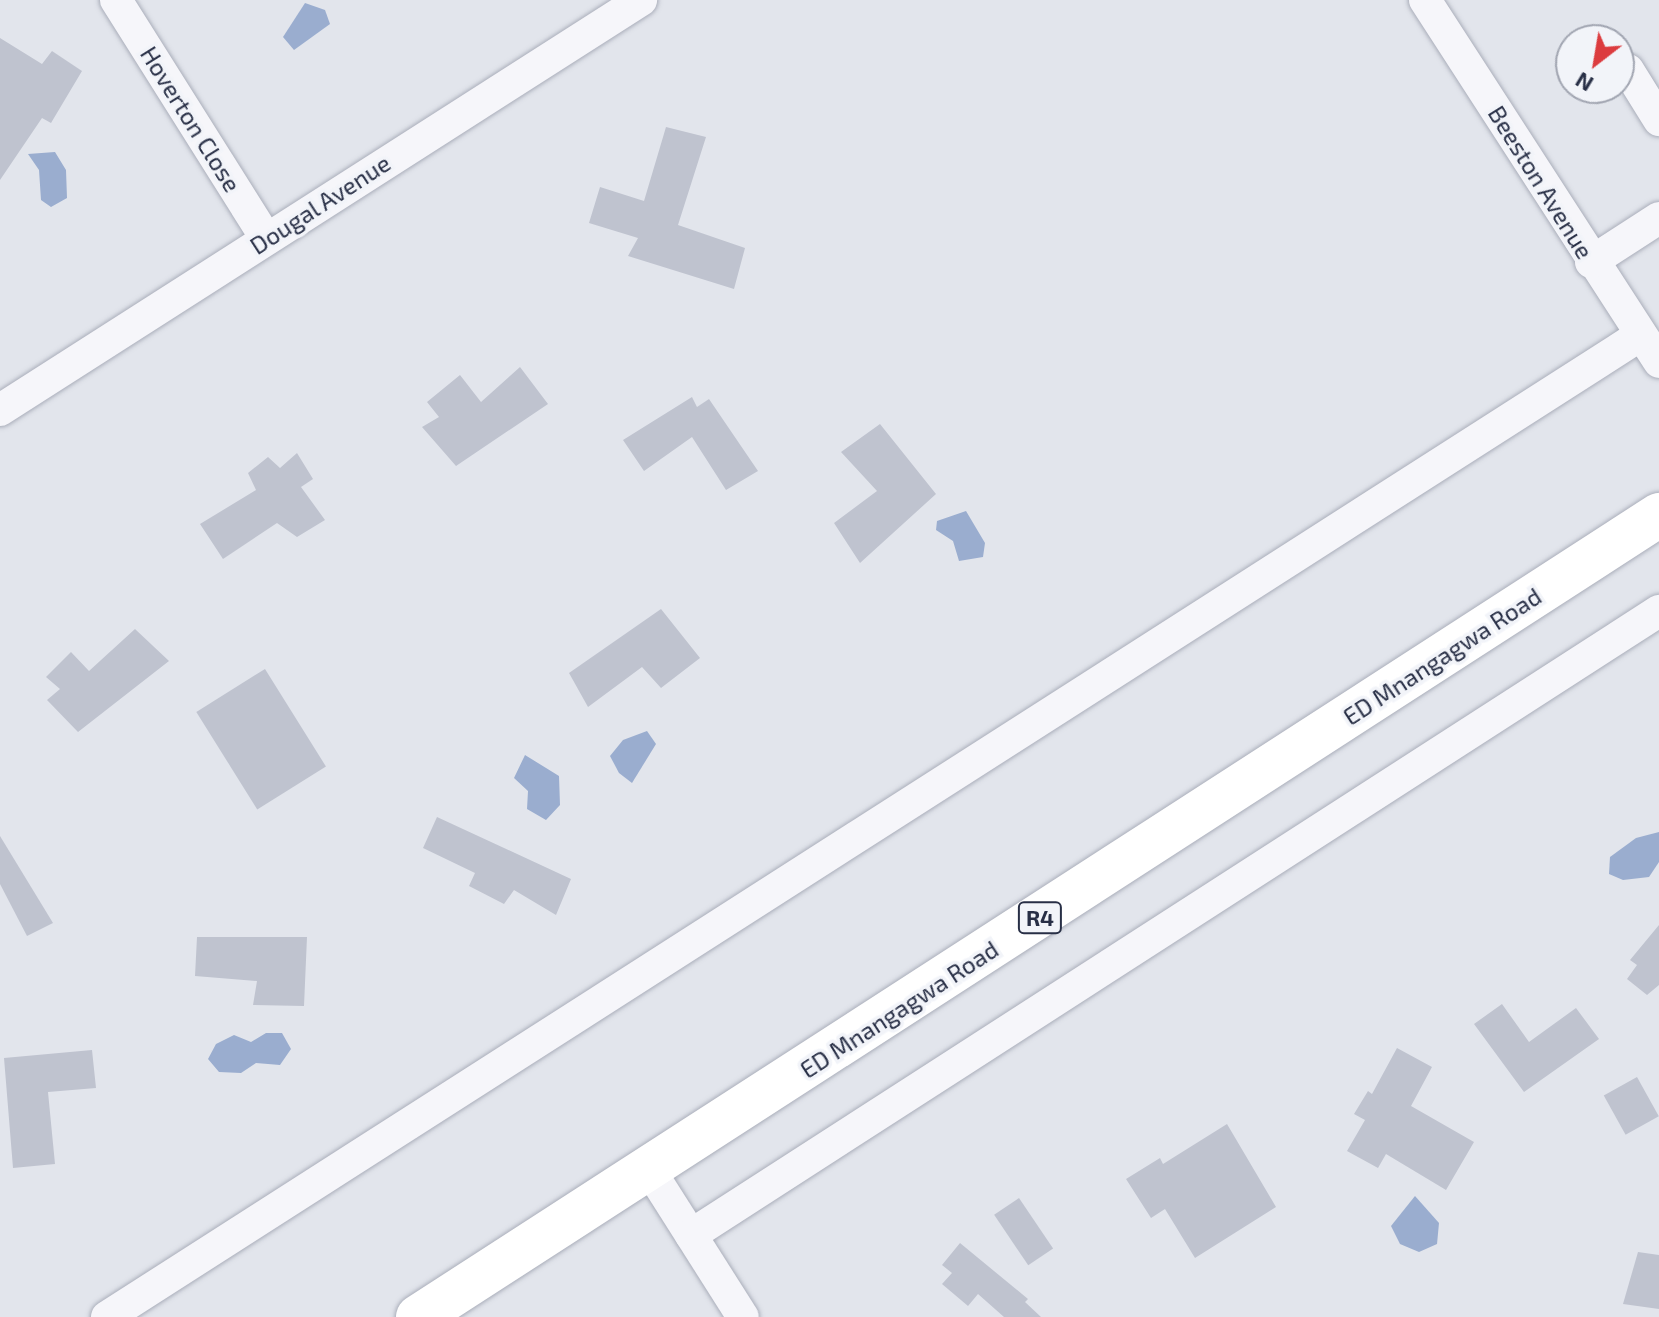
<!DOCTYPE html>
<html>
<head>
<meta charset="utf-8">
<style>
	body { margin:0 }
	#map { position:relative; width:1659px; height:1317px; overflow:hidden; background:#e2e5ec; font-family:"Exo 2",sans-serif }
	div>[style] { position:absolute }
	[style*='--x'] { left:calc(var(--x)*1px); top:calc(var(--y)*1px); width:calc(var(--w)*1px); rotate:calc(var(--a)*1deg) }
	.water>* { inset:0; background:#9aadcf }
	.building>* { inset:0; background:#bfc3cf; transform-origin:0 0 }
	.roads { filter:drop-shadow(0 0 2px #aaaeba) drop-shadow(0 0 2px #aaaeba) }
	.minor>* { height:32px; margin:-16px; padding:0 16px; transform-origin:16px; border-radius:16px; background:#f6f6fa }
	.highway>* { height:44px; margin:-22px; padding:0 22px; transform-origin:22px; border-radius:22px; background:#fff }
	span { translate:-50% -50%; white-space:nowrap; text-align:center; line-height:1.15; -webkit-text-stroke:7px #f2f4f9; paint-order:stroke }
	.shield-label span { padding:2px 6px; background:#f2f4f9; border:2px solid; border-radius:6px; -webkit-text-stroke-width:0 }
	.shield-label { font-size:22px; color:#282f46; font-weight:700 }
	.street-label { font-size:24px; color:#282f46 }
	.north { position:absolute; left:1555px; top:24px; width:80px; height:80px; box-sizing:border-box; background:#f2f4f9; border:2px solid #a1a5b1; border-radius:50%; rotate:211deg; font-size:22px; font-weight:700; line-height:32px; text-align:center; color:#282f46 }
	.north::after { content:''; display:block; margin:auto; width:28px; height:36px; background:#dc3c3f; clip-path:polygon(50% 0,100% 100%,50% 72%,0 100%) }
</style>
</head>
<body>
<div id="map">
	<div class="water">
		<div style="clip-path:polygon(305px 3px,325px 10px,330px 24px,294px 50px,283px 37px)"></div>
		<div style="clip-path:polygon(55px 152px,66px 170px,67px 198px,51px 207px,41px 200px,39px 170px,28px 154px)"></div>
		<div style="clip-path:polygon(966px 511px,985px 543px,983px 557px,959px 561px,953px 541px,936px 530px,937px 521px)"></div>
		<div style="clip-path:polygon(647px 731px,656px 744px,632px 783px,619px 773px,610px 756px,623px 740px)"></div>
		<div style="clip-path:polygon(525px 755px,559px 776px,560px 805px,546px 820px,527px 809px,528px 791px,514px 778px)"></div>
		<div style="clip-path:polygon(1659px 832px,1659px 862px,1649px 877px,1623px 880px,1609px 874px,1610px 857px,1636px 838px)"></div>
		<div style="clip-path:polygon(266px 1033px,282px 1033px,291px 1049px,280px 1065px,256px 1063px,241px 1073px,219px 1072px,208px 1059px,216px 1044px,234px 1035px,251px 1042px)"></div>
		<div style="clip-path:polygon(1415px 1196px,1439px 1223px,1437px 1244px,1419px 1252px,1400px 1244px,1391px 1226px)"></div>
	</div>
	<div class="building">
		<div style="clip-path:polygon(0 38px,42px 64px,52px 51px,82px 71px,51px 123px,42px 118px,0 180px)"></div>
		<div style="clip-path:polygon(666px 127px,706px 137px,678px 225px,745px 248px,734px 289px,628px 256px,638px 238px,589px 223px,600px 187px,644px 201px)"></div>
		<div style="clip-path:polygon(520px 367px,548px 404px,456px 466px,422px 427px,439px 417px,427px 402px,460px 375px,481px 402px)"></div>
		<div style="clip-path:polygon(692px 397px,697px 407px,709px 399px,758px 471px,726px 490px,692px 437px,644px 471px,623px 440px)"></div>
		<div style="clip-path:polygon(880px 424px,936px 494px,860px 563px,834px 523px,877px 491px,841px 452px)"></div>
		<div style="clip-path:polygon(297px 453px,313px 479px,301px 487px,325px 520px,297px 537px,277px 523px,223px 559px,200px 524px,256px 490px,248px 473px,268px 457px,280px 468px)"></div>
		<div style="clip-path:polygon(661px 609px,700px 658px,661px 688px,642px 667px,588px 707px,569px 673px)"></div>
		<div style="clip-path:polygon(135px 629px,169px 661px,78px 732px,47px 700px,60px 689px,46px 677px,71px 652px,89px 671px)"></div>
		<div style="left:265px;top:669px;width:115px;height:81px;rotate:58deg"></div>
		<div style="clip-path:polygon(437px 817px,571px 879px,556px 915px,514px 890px,504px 904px,469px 886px,475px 873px,423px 848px)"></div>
		<div style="clip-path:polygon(0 836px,53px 923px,27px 936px,0 884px)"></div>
		<div style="clip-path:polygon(1659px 925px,1659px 985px,1647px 995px,1627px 979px,1637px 965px,1630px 960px)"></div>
		<div style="clip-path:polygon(197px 937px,307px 937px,304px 1006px,253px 1005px,257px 981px,195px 976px)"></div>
		<div style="clip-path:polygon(1502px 1004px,1529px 1042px,1576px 1008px,1599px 1039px,1524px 1092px,1474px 1024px)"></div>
		<div style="clip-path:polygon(1397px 1048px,1432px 1067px,1411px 1106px,1474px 1142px,1446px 1190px,1386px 1154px,1378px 1168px,1347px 1151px,1365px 1120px,1354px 1114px,1368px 1091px,1372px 1094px)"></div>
		<div style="clip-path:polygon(92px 1050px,96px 1088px,48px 1092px,55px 1164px,13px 1168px,4px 1058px)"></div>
		<div style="left:1637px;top:1077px;width:45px;height:38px;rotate:61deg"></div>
		<div style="clip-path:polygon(1227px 1124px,1276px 1207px,1195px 1258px,1165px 1209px,1151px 1218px,1126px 1179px,1160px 1158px,1163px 1164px)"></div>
		<div style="left:1019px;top:1198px;width:61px;height:30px;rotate:56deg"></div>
		<div style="clip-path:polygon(960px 1243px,1028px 1299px,1025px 1302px,1041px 1317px,1004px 1317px,978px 1294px,968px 1306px,942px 1284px,952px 1273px,942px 1265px)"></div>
		<div style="clip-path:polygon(1638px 1252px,1659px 1255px,1659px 1309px,1623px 1304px)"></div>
	</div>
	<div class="roads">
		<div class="minor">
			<div style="--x:116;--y:0;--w:281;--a:57.8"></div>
			<div style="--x:1425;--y:0;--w:431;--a:57.1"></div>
			<div style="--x:1628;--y:70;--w:59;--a:58.2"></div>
			<div style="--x:1591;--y:262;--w:81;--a:-32.9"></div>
			<div style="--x:0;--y:410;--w:761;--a:-32.6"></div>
			<div style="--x:649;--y:1169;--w:175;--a:57.6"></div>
			<div style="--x:691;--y:1235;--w:1152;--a:-32.81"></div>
			<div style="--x:107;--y:1317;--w:1821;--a:-32.63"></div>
		</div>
		<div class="highway">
			<div style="--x:418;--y:1317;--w:1478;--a:-32.87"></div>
		</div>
	</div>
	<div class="shield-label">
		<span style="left:1040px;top:918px">R4</span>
	</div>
	<div class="street-label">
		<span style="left:191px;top:119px;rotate:58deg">Hoverton Close</span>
		<span style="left:1541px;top:182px;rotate:58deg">Beeston Avenue</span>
		<span style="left:320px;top:204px;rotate:-33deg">Dougal Avenue</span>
		<span style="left:1442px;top:656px;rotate:-33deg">ED Mnangagwa Road</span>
		<span style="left:899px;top:1009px;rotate:-33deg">ED Mnangagwa Road</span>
	</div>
	<div class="north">N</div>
</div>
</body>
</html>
